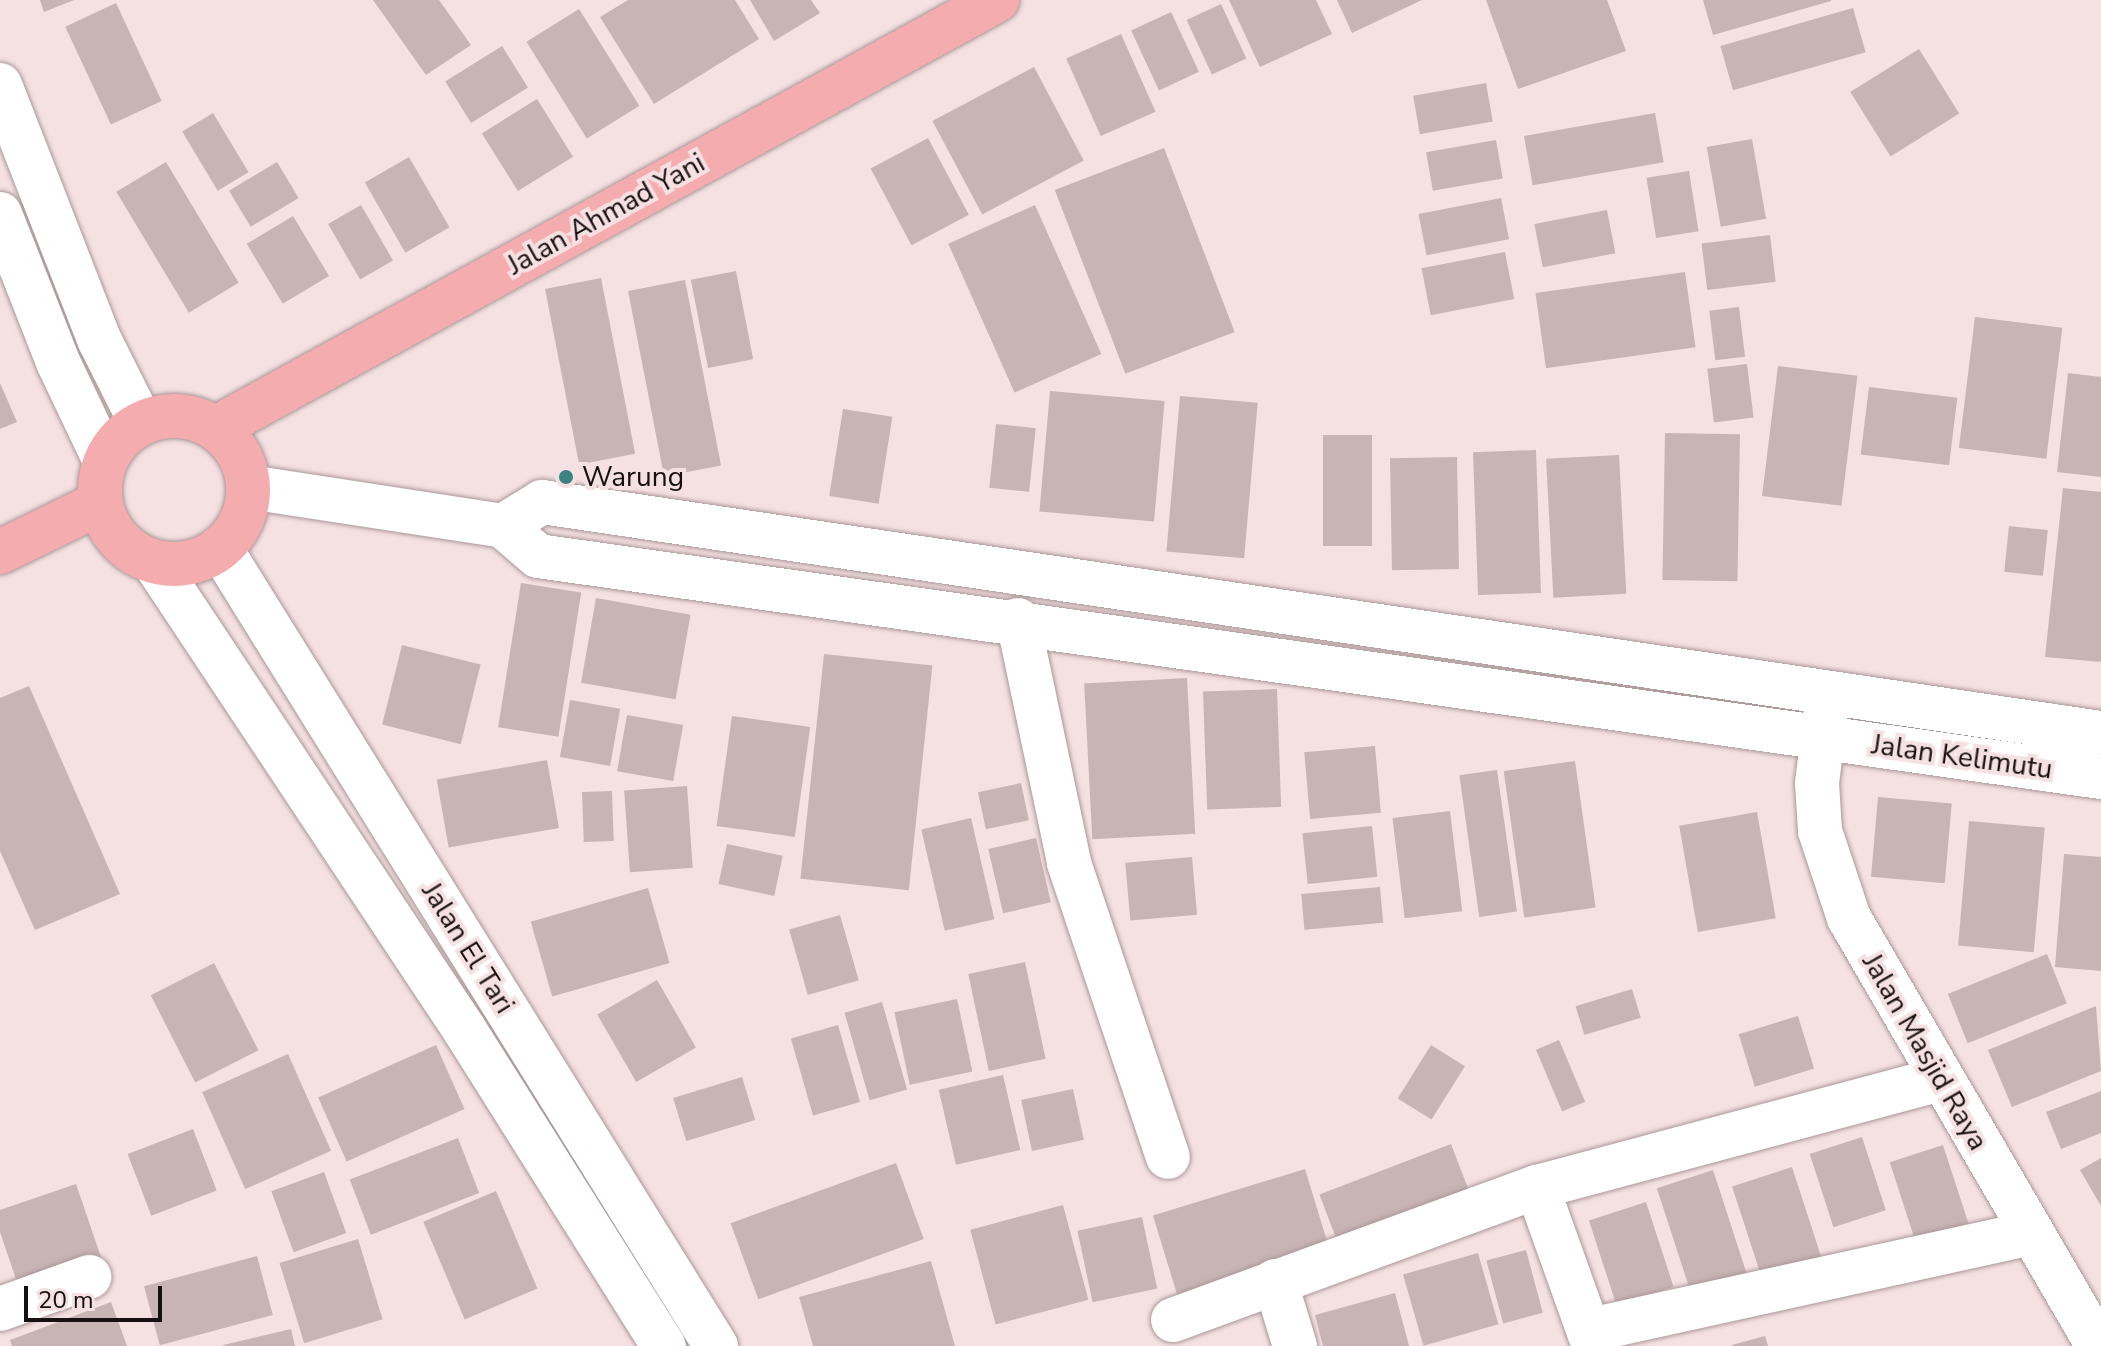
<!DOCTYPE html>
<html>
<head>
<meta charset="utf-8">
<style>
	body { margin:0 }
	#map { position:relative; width:2101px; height:1346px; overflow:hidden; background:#f5e1e2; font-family:"Nunito Sans",sans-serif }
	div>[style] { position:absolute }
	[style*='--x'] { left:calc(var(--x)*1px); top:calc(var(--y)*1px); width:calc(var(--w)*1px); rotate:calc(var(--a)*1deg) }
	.building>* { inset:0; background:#c8b4b5; transform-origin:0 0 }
	.roads { filter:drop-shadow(0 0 2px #aa9798) drop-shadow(0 0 2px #aa9798) }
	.minor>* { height:44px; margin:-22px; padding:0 22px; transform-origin:22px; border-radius:22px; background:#fff }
	.highway>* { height:44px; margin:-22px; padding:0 22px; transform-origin:22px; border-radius:22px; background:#f5acaf }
	.highway>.ring { margin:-22px; padding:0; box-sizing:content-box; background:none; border:44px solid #f5acaf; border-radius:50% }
	.dots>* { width:22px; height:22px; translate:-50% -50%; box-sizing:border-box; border:4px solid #f5e1e2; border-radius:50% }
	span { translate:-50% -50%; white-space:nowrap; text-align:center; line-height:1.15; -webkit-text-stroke:8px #f5e1e2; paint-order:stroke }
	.street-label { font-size:28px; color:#171010 }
	.poi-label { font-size:28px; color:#171010 }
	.left { translate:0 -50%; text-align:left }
	.scale { position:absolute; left:24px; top:1286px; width:138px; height:36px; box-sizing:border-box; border:4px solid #171010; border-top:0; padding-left:10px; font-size:24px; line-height:28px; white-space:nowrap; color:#171010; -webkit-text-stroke:6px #f5e1e2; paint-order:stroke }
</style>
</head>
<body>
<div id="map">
	<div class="building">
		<div style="clip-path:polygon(40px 0,74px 0,44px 12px)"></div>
		<div style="clip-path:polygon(373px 0,439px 0,471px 45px,426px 75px)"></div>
		<div style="clip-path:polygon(628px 0,735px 0,759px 39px,654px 104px,600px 17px)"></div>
		<div style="clip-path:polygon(750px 0,811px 0,820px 13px,774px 41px)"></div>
		<div style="clip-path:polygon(1229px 0,1316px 0,1332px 34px,1260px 67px)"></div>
		<div style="clip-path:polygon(1337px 0,1422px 0,1352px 33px)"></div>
		<div style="clip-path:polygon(1486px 0,1607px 0,1626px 51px,1518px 89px)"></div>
		<div style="clip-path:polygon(1703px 0,1831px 0,1831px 1px,1713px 35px)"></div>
		<div style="left:116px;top:3px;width:108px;height:56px;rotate:65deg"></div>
		<div style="left:1221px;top:4px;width:60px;height:38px;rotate:65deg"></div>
		<div style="left:1853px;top:8px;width:46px;height:138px;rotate:74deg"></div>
		<div style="left:579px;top:9px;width:114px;height:62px;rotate:58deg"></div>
		<div style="left:1171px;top:12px;width:66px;height:44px;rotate:65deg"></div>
		<div style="left:1121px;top:34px;width:85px;height:60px;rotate:66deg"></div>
		<div style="left:502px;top:46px;width:49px;height:67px;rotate:58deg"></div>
		<div style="left:1919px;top:49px;width:76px;height:81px;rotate:58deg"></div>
		<div style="left:1034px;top:67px;width:106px;height:115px;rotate:62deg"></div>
		<div style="left:1486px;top:83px;width:39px;height:74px;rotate:80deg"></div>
		<div style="left:537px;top:99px;width:68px;height:65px;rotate:58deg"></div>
		<div style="left:213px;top:113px;width:69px;height:36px;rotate:59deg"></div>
		<div style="left:1655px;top:113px;width:50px;height:133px;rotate:80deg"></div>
		<div style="left:928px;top:138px;width:87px;height:65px;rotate:62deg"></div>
		<div style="left:1752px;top:139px;width:81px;height:46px;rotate:80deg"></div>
		<div style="left:1496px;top:140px;width:39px;height:71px;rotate:80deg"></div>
		<div style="left:1164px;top:148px;width:197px;height:117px;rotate:69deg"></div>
		<div style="left:409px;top:157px;width:81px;height:51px;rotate:60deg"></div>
		<div style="left:166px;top:162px;width:141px;height:58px;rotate:59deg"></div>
		<div style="left:277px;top:162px;width:42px;height:56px;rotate:59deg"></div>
		<div style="left:1689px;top:171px;width:61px;height:43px;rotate:81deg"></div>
		<div style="left:1501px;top:198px;width:42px;height:84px;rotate:79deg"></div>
		<div style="left:361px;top:205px;width:64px;height:38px;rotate:60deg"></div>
		<div style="left:1035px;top:205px;width:163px;height:95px;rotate:66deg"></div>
		<div style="left:1607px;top:210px;width:44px;height:74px;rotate:79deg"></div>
		<div style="left:293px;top:216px;width:70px;height:54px;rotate:59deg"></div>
		<div style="left:1770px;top:235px;width:47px;height:69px;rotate:83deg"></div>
		<div style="left:1505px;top:252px;width:48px;height:85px;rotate:79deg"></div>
		<div style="left:736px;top:271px;width:90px;height:46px;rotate:79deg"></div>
		<div style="left:1685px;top:272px;width:76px;height:151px;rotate:82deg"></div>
		<div style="left:601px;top:278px;width:179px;height:57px;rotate:79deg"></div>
		<div style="left:685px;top:280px;width:189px;height:58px;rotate:79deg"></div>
		<div style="left:1739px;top:307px;width:50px;height:30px;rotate:83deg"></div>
		<div style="left:1975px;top:317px;width:88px;height:132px;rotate:7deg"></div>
		<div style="left:1747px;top:364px;width:54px;height:40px;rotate:83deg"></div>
		<div style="left:1778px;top:366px;width:80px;height:131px;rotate:7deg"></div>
		<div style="clip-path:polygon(2068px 373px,2101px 377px,2101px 477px,2057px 472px)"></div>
		<div style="clip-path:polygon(0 383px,17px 422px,0 429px)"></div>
		<div style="left:1869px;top:387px;width:89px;height:68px;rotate:7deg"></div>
		<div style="left:1050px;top:391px;width:115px;height:121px;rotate:5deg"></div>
		<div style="left:1180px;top:396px;width:78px;height:156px;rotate:5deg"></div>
		<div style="left:843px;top:409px;width:50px;height:88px;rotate:9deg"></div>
		<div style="left:996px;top:424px;width:40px;height:64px;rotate:6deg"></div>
		<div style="left:1665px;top:433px;width:75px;height:147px;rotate:1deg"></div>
		<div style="left:1323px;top:435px;width:49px;height:111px"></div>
		<div style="left:1536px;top:450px;width:143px;height:63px;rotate:88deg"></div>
		<div style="left:1619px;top:455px;width:139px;height:73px;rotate:87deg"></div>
		<div style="left:1457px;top:457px;width:112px;height:67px;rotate:89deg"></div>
		<div style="clip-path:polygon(2063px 488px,2101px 492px,2101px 662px,2045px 657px)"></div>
		<div style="left:2009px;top:526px;width:39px;height:46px;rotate:6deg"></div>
		<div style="left:521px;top:583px;width:61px;height:146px;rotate:9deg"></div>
		<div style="left:596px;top:598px;width:96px;height:86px;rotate:10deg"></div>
		<div style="left:402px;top:645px;width:81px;height:82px;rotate:14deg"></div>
		<div style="left:824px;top:654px;width:109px;height:226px;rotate:6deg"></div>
		<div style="left:1187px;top:678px;width:156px;height:103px;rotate:87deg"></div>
		<div style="clip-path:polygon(29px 686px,120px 894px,35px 930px,0 851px,0 698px)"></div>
		<div style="left:1277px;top:689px;width:118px;height:74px;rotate:88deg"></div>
		<div style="left:570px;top:700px;width:51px;height:58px;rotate:10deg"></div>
		<div style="left:627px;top:715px;width:57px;height:57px;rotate:10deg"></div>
		<div style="left:732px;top:716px;width:79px;height:111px;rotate:8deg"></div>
		<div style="left:1375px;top:746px;width:67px;height:71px;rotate:85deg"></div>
		<div style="left:547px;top:760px;width:69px;height:112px;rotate:80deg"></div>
		<div style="left:1575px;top:761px;width:148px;height:72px;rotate:82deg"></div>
		<div style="left:1497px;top:770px;width:143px;height:38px;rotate:82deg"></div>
		<div style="left:1021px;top:783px;width:38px;height:44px;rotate:78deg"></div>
		<div style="left:687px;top:786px;width:82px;height:63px;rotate:86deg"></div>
		<div style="left:612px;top:791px;width:50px;height:30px;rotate:88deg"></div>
		<div style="left:1878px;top:797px;width:74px;height:80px;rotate:5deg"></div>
		<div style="left:1450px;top:811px;width:101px;height:58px;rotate:83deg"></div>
		<div style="left:1757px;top:812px;width:108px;height:79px;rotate:80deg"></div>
		<div style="left:971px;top:818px;width:104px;height:51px;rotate:77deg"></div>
		<div style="left:1969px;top:821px;width:76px;height:125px;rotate:5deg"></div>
		<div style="left:1372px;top:826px;width:51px;height:70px;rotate:84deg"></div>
		<div style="left:1036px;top:838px;width:66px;height:49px;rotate:77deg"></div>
		<div style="left:727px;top:844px;width:57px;height:41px;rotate:12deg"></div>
		<div style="clip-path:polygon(2064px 854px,2101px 857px,2101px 971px,2055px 967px)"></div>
		<div style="left:1192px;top:857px;width:58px;height:67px;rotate:85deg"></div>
		<div style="left:1380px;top:887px;width:36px;height:79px;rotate:85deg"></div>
		<div style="left:648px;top:888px;width:78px;height:122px;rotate:74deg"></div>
		<div style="left:840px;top:915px;width:68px;height:53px;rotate:74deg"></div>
		<div style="left:2047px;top:954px;width:53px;height:107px;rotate:68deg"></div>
		<div style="left:1025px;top:962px;width:99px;height:58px;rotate:78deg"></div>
		<div style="left:214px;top:963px;width:98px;height:71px;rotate:63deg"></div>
		<div style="left:657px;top:980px;width:78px;height:69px;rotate:60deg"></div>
		<div style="left:1632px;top:989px;width:30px;height:59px;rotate:73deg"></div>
		<div style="left:957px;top:999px;width:74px;height:64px;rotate:78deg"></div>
		<div style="left:882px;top:1002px;width:91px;height:39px;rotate:74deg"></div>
		<div style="clip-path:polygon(2096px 1006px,2101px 1071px,2012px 1107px,1988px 1050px)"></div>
		<div style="left:1798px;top:1016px;width:55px;height:62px;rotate:73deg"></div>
		<div style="left:838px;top:1025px;width:80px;height:49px;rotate:74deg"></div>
		<div style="left:1559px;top:1040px;width:67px;height:25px;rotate:67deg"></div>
		<div style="left:436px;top:1045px;width:70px;height:129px;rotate:66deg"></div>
		<div style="left:1431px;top:1045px;width:40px;height:63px;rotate:32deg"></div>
		<div style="left:288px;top:1054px;width:106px;height:94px;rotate:66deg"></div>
		<div style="left:1003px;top:1075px;width:77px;height:66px;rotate:77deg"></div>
		<div style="left:742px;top:1077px;width:45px;height:72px;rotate:73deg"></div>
		<div style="left:1073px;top:1089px;width:52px;height:53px;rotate:78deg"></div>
		<div style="clip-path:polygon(2101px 1091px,2101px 1133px,2061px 1149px,2046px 1112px)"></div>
		<div style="left:193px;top:1129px;width:66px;height:70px;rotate:69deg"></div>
		<div style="left:1862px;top:1137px;width:77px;height:55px;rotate:72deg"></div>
		<div style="left:458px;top:1138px;width:59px;height:116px;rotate:69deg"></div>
		<div style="left:1451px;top:1144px;width:64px;height:141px;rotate:69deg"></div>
		<div style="left:1943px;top:1145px;width:83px;height:56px;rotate:72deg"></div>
		<div style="clip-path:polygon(2101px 1158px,2101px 1206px,2080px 1170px)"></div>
		<div style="left:896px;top:1163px;width:81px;height:176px;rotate:70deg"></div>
		<div style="left:1792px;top:1167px;width:96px;height:63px;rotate:72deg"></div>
		<div style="left:1305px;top:1169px;width:90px;height:159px;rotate:73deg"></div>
		<div style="left:1713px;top:1170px;width:120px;height:59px;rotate:72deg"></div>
		<div style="left:324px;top:1172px;width:65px;height:56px;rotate:70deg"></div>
		<div style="clip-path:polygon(76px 1184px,102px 1260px,19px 1288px,0 1232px,0 1210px)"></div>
		<div style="left:496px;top:1191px;width:106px;height:79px;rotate:67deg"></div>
		<div style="left:1646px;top:1202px;width:89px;height:60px;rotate:72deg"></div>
		<div style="left:1063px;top:1205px;width:98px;height:96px;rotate:75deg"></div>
		<div style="left:1142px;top:1217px;width:73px;height:66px;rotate:78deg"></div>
		<div style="left:358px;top:1239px;width:84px;height:82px;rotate:73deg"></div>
		<div style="left:1526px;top:1250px;width:65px;height:41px;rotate:75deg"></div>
		<div style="left:1478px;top:1253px;width:74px;height:78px;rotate:74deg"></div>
		<div style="left:257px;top:1256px;width:61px;height:117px;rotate:75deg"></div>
		<div style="clip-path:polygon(931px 1261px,955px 1346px,813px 1346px,799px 1297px)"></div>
		<div style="clip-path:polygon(1395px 1293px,1409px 1346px,1323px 1346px,1315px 1315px)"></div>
		<div style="clip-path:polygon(111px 1302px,127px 1346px,12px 1346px,10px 1340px)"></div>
		<div style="clip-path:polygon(291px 1329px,295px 1346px,223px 1346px,223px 1345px)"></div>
		<div style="clip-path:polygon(1765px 1336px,1768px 1346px,1732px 1346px,1732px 1345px)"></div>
	</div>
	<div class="roads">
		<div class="minor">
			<div style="--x:0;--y:85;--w:275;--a:68.7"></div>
			<div style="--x:100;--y:341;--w:92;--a:63.4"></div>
			<div style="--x:0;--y:214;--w:159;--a:68.6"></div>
			<div style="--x:58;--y:362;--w:110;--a:64.6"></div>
			<div style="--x:249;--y:487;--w:257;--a:8.7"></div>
			<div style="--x:503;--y:526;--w:46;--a:40.6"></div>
			<div style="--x:538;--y:556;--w:1579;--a:8.05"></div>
			<div style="--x:503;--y:526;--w:46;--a:-31.6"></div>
			<div style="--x:542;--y:502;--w:1576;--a:8.43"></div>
			<div style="--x:220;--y:548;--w:940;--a:58.14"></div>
			<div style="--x:154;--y:562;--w:561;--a:56.42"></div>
			<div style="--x:464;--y:1029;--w:375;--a:57.8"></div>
			<div style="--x:1018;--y:620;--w:248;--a:78.1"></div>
			<div style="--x:1069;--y:863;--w:310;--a:71.4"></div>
			<div style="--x:1826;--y:709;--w:75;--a:96.9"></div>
			<div style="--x:1817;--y:783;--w:48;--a:86.4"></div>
			<div style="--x:1820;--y:831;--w:92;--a:71.6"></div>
			<div style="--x:1849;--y:918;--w:495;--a:59.8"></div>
			<div style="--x:1537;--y:1187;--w:169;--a:70.3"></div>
			<div style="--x:1275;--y:1281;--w:68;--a:72.9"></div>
			<div style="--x:0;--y:1309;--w:95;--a:-19.8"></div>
			<div style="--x:1173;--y:1320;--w:388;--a:-20.1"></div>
			<div style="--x:1537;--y:1187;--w:416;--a:-15"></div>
			<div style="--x:1590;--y:1330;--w:451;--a:-12.4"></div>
		</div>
		<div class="highway">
			<div class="ring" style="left:100px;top:416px;width:104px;height:104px"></div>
			<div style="--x:216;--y:428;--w:891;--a:-28.72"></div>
			<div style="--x:0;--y:552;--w:111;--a:-26.1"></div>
		</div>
	</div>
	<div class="dots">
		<div style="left:566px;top:477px;background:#3b8383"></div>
	</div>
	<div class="street-label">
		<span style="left:606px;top:214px;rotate:-29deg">Jalan Ahmad Yani</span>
		<span style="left:1962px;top:757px;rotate:8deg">Jalan Kelimutu</span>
		<span style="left:468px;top:948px;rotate:58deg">Jalan El Tari</span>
		<span style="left:1925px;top:1052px;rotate:60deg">Jalan Masjid Raya</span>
	</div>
	<div class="poi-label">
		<span class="left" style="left:582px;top:477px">Warung</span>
	</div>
	<div class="scale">20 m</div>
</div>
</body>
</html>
